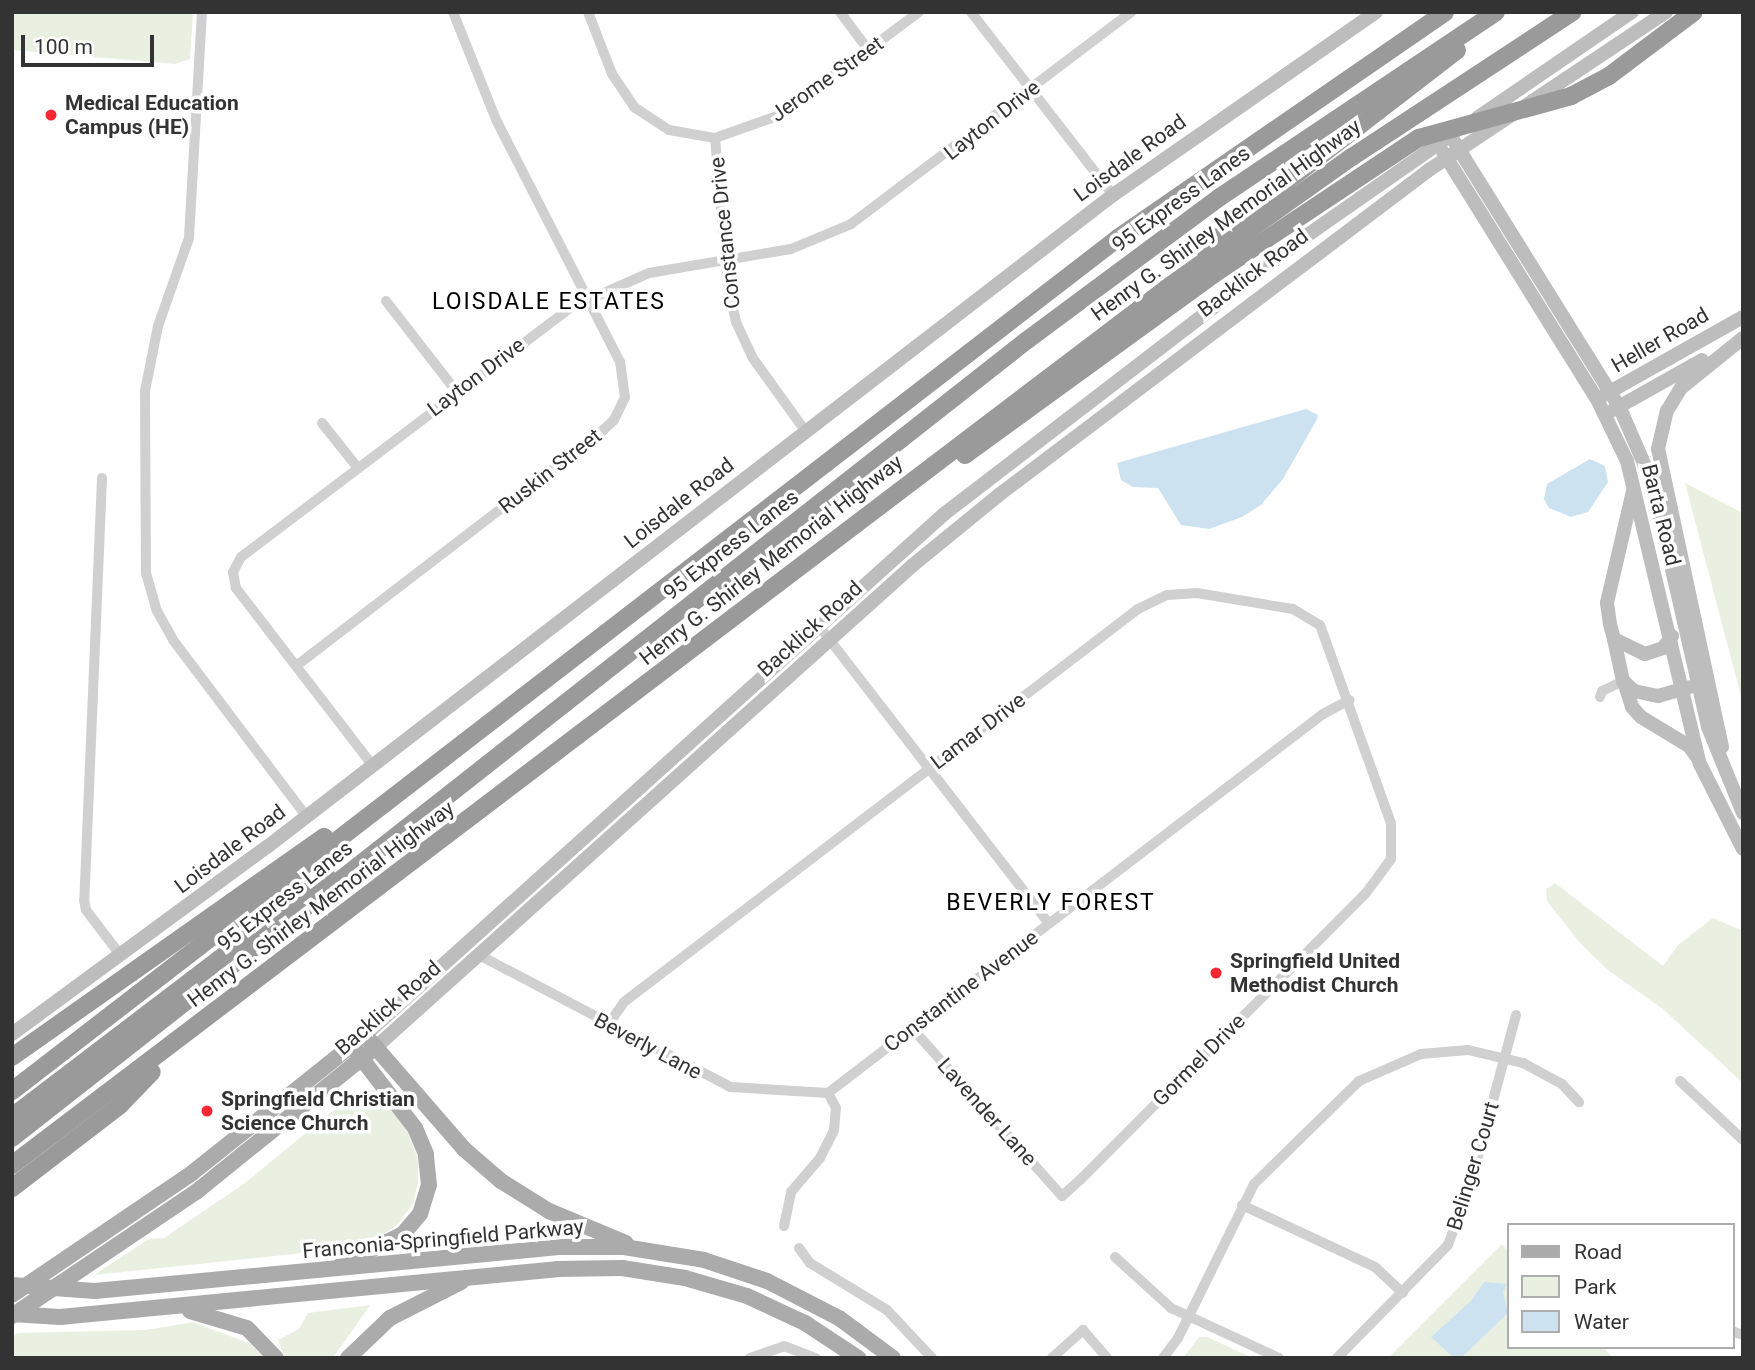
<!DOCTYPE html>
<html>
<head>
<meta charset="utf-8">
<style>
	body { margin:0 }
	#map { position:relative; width:1755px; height:1370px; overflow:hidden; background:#fff; font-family:Roboto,sans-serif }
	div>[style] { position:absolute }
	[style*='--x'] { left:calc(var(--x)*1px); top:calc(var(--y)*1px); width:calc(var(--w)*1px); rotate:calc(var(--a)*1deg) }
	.green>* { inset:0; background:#e9f0e1 }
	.water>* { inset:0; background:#cce2f1 }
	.street>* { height:10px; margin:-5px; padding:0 5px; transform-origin:5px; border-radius:5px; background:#d0d0d0 }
	.secondary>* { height:14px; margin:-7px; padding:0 7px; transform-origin:7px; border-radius:7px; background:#bdbdbd }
	.primary>* { height:16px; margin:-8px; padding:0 8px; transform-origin:8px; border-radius:8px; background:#ababab }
	.highway>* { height:18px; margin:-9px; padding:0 9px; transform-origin:9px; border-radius:9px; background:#9a9a9a }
	.primary-bridge>* { height:16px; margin:-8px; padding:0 8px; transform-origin:8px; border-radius:8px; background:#ababab }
	.highway-bridge>* { height:18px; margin:-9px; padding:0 9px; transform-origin:9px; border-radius:9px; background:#9a9a9a }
	.dots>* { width:19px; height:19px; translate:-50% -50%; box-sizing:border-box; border:4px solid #fff; border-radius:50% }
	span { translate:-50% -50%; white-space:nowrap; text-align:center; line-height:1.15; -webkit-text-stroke:7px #fff; paint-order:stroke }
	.street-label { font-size:21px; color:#333 }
	.poi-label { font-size:21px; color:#333; font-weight:700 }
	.left { translate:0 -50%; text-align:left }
	.neighbourhood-label { font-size:23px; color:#000; letter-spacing:2px }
	.frame { position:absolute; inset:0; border:14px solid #333; pointer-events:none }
	.legend { position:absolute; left:1507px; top:1223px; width:228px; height:126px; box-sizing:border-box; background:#fff; border:2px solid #adadad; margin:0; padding:9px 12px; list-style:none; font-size:21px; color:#333 }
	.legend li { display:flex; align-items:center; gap:14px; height:35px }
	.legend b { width:35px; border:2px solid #adadad }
	.scale { position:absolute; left:21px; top:35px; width:133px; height:32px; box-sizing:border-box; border:4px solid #333; border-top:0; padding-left:9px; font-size:21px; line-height:24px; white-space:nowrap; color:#333; -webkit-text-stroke:5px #fff; paint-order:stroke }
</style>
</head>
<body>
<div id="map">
	<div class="green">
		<div style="clip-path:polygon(12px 12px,193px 12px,190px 59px,175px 64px,12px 50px)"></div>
		<div style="clip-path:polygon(1685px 483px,1743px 513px,1743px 700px,1742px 700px)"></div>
		<div style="clip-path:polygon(1555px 883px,1663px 966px,1678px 945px,1713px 918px,1743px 931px,1743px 1083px,1664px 1010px,1608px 970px,1580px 943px,1547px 901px,1546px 889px)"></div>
		<div style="clip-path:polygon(375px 1090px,386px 1097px,408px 1133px,418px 1159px,418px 1183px,413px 1204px,397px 1225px,375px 1240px,350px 1248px,94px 1275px,149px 1239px,164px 1238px,245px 1183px,356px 1092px)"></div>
		<div style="clip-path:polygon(1502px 1244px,1508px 1251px,1508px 1347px,1603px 1347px,1613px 1358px,1388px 1358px)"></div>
		<div style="clip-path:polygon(370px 1305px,333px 1358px,285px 1358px,278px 1340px,299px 1329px,308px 1313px)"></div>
		<div style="clip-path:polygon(193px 1322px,251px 1344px,264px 1358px,12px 1358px,12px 1339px,17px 1333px,146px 1330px)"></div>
		<div style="clip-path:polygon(1199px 1337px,1207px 1337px,1253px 1358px,1183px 1358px)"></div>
	</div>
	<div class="water">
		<div style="clip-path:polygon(1306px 409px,1318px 415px,1317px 419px,1283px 479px,1261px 505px,1242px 517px,1209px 529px,1181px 525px,1158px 488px,1133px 487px,1121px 480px,1117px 463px)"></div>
		<div style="clip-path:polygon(1590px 459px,1605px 466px,1608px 482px,1588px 512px,1571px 517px,1549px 508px,1544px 499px,1547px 484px)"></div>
		<div style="clip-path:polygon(1484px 1282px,1507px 1284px,1503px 1292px,1508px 1313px,1461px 1358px,1454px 1358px,1431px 1337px,1471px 1301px)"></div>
	</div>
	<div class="street">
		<div style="--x:202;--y:12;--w:226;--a:93.3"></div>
		<div style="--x:189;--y:238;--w:93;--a:109.4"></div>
		<div style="--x:158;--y:326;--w:66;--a:101.3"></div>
		<div style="--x:145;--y:391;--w:182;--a:89.7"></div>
		<div style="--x:146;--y:573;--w:37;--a:74"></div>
		<div style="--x:156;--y:609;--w:35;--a:61"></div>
		<div style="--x:173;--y:640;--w:222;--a:52.9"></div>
		<div style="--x:588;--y:12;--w:66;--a:68.8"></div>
		<div style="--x:612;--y:74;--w:40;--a:56"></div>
		<div style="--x:634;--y:107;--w:42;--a:33.3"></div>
		<div style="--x:669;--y:130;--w:47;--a:9.9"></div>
		<div style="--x:715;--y:138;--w:69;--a:-19.5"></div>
		<div style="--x:780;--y:115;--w:173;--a:-36.5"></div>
		<div style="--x:840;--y:12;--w:49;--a:53.4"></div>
		<div style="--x:971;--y:12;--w:232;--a:52.2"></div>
		<div style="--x:715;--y:138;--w:150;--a:85"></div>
		<div style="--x:728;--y:287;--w:36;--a:77"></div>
		<div style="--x:736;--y:322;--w:38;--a:65"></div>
		<div style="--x:752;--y:357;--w:92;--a:54.2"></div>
		<div style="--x:386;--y:301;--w:114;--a:52.1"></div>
		<div style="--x:322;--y:423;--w:58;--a:51.3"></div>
		<div style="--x:102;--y:478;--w:422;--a:92.4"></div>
		<div style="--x:84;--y:900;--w:10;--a:79"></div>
		<div style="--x:86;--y:910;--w:58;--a:52.7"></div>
		<div style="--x:819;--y:626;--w:376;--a:52.3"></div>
		<div style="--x:296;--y:666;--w:383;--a:-37.5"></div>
		<div style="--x:600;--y:433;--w:19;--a:-43"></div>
		<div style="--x:614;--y:420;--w:25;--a:-64"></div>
		<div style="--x:625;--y:397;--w:35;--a:-98"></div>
		<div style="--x:620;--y:362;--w:270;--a:-117.1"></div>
		<div style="--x:497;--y:122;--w:118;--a:-111.8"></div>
		<div style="--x:1600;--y:697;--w:6;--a:-72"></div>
		<div style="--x:1602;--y:691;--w:23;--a:-25"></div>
		<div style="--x:373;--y:766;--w:225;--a:-127.6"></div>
		<div style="--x:236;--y:588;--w:16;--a:-101"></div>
		<div style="--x:233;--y:572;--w:17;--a:-62"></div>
		<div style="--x:241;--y:557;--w:413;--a:-37.1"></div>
		<div style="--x:570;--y:308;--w:86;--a:-23.9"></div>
		<div style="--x:649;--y:273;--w:144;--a:-9.6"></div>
		<div style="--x:791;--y:249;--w:65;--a:-22.6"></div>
		<div style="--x:851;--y:224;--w:351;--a:-37.1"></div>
		<div style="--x:479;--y:955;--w:284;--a:27.7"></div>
		<div style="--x:730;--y:1087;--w:98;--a:3.5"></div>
		<div style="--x:608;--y:1025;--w:28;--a:-55"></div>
		<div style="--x:624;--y:1002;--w:647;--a:-37.4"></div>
		<div style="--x:1138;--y:609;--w:32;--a:-26"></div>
		<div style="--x:1167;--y:595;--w:30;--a:-4"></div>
		<div style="--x:1197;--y:593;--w:97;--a:9.5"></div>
		<div style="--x:1293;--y:609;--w:31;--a:31"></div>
		<div style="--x:1320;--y:625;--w:210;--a:70.3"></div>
		<div style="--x:1391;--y:823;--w:36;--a:90"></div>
		<div style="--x:1391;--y:859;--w:42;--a:126.3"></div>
		<div style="--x:1366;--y:893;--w:405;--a:134.9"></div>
		<div style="--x:1080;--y:1180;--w:24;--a:138"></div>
		<div style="--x:1062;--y:1196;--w:225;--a:-131.8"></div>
		<div style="--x:1680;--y:1081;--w:86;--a:43.1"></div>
		<div style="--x:1242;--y:1205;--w:147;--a:25"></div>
		<div style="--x:1375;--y:1267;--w:38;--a:43"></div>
		<div style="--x:784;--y:1226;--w:35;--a:-78"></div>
		<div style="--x:791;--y:1192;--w:45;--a:-49.5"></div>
		<div style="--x:820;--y:1158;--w:31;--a:-63"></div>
		<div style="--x:834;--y:1130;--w:22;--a:-85"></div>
		<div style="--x:836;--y:1108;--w:17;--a:-118"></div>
		<div style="--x:828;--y:1093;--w:623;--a:-37.44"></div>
		<div style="--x:1323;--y:714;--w:30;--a:-28"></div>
		<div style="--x:799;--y:1248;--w:19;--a:54"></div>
		<div style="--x:810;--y:1263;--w:90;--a:31.4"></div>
		<div style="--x:887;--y:1310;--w:66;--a:46.8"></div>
		<div style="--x:1115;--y:1257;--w:76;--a:42.3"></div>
		<div style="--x:1171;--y:1308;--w:119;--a:24.8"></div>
		<div style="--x:1732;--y:1331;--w:12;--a:20"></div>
		<div style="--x:750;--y:1358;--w:36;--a:-19"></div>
		<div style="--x:784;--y:1346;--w:34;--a:21"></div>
		<div style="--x:1052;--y:1358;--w:42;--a:-42.1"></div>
		<div style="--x:1083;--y:1330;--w:37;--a:49"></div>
		<div style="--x:1163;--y:1358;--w:25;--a:-53"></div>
		<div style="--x:1178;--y:1338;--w:172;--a:-63.7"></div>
		<div style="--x:1254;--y:1184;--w:147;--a:-44.4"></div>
		<div style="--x:1359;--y:1081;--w:68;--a:-23.5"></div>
		<div style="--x:1421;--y:1054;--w:47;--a:-4.9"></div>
		<div style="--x:1468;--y:1050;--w:57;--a:13.3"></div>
		<div style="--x:1523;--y:1063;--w:44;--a:28.3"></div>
		<div style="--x:1562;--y:1084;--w:25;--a:47"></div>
		<div style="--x:1337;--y:1358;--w:158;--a:-45.5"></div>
		<div style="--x:1448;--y:1245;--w:67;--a:-69.9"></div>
		<div style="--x:1471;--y:1182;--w:173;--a:-74.9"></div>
	</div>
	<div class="secondary">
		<div style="--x:1477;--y:118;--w:188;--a:-34.4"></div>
		<div style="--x:1455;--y:143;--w:310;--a:58.1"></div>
		<div style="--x:1619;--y:406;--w:83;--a:66.5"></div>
		<div style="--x:1652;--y:482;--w:251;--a:77.1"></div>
		<div style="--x:1708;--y:727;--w:93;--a:67.9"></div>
		<div style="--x:1443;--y:152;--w:291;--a:58.1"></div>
		<div style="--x:1597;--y:399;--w:69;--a:64.2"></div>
		<div style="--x:1627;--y:461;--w:312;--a:76.5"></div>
		<div style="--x:1700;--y:764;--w:95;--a:63.2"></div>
		<div style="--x:1604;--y:395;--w:159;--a:-29.3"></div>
		<div style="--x:1613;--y:410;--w:102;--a:-29.3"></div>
		<div style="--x:1633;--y:491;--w:115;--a:103.1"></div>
		<div style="--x:1607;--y:603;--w:21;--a:82"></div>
		<div style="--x:1610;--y:624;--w:16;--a:75"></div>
		<div style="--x:1614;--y:639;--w:34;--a:26"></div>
		<div style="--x:1645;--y:654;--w:19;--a:-18"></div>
		<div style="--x:1663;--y:648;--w:15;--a:-53"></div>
		<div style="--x:1614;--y:639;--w:43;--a:77.9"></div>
		<div style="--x:1623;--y:681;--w:15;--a:42"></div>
		<div style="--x:1634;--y:691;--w:25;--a:12"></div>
		<div style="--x:1658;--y:696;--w:32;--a:-16"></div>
		<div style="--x:1624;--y:682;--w:26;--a:72"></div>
		<div style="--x:1632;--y:707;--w:13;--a:48"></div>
		<div style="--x:1641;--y:717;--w:56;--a:31.1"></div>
		<div style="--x:1689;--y:746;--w:14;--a:54"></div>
		<div style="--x:1722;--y:747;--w:305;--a:-102.1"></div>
		<div style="--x:1658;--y:449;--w:39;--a:-77"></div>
		<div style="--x:1667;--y:411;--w:27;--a:-59"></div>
		<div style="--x:1681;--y:388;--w:80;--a:-38.9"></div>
		<div style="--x:12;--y:1034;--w:316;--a:-36.3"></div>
		<div style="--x:267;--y:847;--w:1068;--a:-37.62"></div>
		<div style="--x:1113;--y:195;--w:320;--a:-34.8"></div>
		<div style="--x:365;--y:1035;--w:779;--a:-41.98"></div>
		<div style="--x:944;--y:514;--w:460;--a:-37.5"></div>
		<div style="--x:1309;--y:234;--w:177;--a:-34.9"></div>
		<div style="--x:376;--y:1047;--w:722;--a:-41.91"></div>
		<div style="--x:913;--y:565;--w:112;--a:-39.2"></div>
		<div style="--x:1000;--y:494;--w:538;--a:-37.06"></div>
		<div style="--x:1429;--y:170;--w:285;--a:-33.7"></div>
	</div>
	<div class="primary">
		<div style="--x:341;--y:1265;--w:69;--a:-26.6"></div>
		<div style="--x:403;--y:1234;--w:26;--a:-50"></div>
		<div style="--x:420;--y:1214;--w:30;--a:-73"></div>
		<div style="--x:429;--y:1185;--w:31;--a:-96"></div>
		<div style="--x:426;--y:1154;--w:28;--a:-113"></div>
		<div style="--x:415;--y:1128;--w:97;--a:-127.5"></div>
		<div style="--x:95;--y:1291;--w:466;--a:-5.4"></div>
		<div style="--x:559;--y:1247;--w:65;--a:0"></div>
		<div style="--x:624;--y:1247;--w:81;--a:9.2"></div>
		<div style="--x:704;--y:1260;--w:66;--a:18.4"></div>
		<div style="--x:767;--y:1281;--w:81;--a:27.2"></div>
		<div style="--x:839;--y:1318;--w:67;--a:36.5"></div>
		<div style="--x:12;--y:1295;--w:217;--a:-34.1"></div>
		<div style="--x:192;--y:1173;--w:221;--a:-38.6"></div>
		<div style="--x:365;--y:1035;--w:151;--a:49"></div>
		<div style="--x:464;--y:1149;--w:49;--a:40.9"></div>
		<div style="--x:501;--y:1181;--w:57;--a:32"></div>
		<div style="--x:549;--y:1211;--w:83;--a:22.6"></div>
		<div style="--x:190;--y:1311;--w:59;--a:16.6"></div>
		<div style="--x:247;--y:1328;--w:42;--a:46"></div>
		<div style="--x:12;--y:1316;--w:222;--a:-34"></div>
		<div style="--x:196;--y:1192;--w:231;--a:-38.9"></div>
		<div style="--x:60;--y:1317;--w:499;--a:-5.5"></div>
		<div style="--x:557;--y:1269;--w:65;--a:-0.9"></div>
		<div style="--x:622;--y:1268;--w:64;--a:9"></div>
		<div style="--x:685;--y:1278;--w:65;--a:16.2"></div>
		<div style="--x:747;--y:1296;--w:64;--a:25"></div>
		<div style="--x:805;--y:1323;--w:64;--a:33.4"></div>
		<div style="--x:348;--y:1358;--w:58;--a:-43.6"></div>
		<div style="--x:390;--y:1318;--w:80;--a:-26.9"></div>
	</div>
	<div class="highway">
		<div style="--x:1571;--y:96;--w:43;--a:-27.8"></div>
		<div style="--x:1609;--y:76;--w:106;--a:-37"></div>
		<div style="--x:1205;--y:250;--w:57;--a:-42.1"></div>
		<div style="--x:1247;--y:212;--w:265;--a:-37.6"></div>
		<div style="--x:965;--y:455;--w:308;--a:-36"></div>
		<div style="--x:1214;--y:274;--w:246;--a:-33.6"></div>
		<div style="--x:12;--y:1057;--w:382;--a:-35.2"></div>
		<div style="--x:12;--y:1091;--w:1397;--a:-37.64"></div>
		<div style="--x:1118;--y:238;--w:397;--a:-34.6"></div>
		<div style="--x:12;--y:1117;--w:396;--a:-37.3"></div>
		<div style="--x:12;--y:1138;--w:1290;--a:-38.17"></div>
		<div style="--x:1026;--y:341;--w:242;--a:-36.6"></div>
		<div style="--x:1220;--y:197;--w:332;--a:-33.8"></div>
		<div style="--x:12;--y:1165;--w:1455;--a:-37.21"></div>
		<div style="--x:1171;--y:285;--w:222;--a:-35.3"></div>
		<div style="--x:1352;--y:157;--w:264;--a:-33.3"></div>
		<div style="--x:12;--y:1188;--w:135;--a:-37.5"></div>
		<div style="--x:119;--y:1106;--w:47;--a:-45.9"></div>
	</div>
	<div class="primary-bridge">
		<div style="--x:12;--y:1285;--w:83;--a:4.1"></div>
		<div style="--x:12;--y:1314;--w:48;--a:3.6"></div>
	</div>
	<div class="highway-bridge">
		<div style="--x:1419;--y:138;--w:158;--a:-15.4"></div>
	</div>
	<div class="dots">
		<div style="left:51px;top:115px;background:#f72833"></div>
		<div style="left:1216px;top:973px;background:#f72833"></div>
		<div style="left:207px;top:1111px;background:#f72833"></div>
	</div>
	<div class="street-label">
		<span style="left:827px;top:79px;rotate:-35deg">Jerome Street</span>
		<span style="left:992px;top:120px;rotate:-38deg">Layton Drive</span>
		<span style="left:1130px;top:158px;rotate:-36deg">Loisdale Road</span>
		<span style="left:1181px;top:199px;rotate:-36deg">95 Express Lanes</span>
		<span style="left:1226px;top:220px;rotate:-36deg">Henry G. Shirley Memorial Highway</span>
		<span style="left:725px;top:233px;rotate:-96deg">Constance Drive</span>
		<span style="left:1253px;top:273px;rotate:-37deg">Backlick Road</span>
		<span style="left:1660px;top:340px;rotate:-30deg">Heller Road</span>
		<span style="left:476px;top:377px;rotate:-37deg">Layton Drive</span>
		<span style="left:550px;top:471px;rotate:-38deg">Ruskin Street</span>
		<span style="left:679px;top:503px;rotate:-38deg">Loisdale Road</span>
		<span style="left:1661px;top:515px;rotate:76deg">Barta Road</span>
		<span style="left:731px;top:545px;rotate:-38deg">95 Express Lanes</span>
		<span style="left:771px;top:560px;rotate:-38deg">Henry G. Shirley Memorial Highway</span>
		<span style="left:810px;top:629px;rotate:-42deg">Backlick Road</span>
		<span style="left:978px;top:731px;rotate:-37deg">Lamar Drive</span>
		<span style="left:230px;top:849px;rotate:-37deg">Loisdale Road</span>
		<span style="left:285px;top:896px;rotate:-38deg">95 Express Lanes</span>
		<span style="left:321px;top:904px;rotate:-37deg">Henry G. Shirley Memorial Highway</span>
		<span style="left:961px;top:991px;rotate:-37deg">Constantine Avenue</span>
		<span style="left:388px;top:1008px;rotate:-41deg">Backlick Road</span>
		<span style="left:648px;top:1046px;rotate:28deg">Beverly Lane</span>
		<span style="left:1199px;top:1060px;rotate:-45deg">Gormel Drive</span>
		<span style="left:987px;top:1112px;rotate:48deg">Lavender Lane</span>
		<span style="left:1473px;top:1166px;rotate:-73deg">Belinger Court</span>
		<span style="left:443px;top:1239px;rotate:-5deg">Franconia-Springfield Parkway</span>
	</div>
	<div class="poi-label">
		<span class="left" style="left:65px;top:115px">Medical Education<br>Campus (HE)</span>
		<span class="left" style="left:1230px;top:973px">Springfield United<br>Methodist Church</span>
		<span class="left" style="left:221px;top:1111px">Springfield Christian<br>Science Church</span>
	</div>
	<div class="neighbourhood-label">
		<span style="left:549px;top:302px">LOISDALE ESTATES</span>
		<span style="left:1051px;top:903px">BEVERLY FOREST</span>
	</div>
	<div class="frame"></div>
	<ul class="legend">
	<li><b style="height:9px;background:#ababab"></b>Road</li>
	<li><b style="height:19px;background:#e9f0e1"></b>Park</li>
	<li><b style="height:19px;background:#cce2f1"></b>Water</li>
	</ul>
	<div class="scale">100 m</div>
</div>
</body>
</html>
